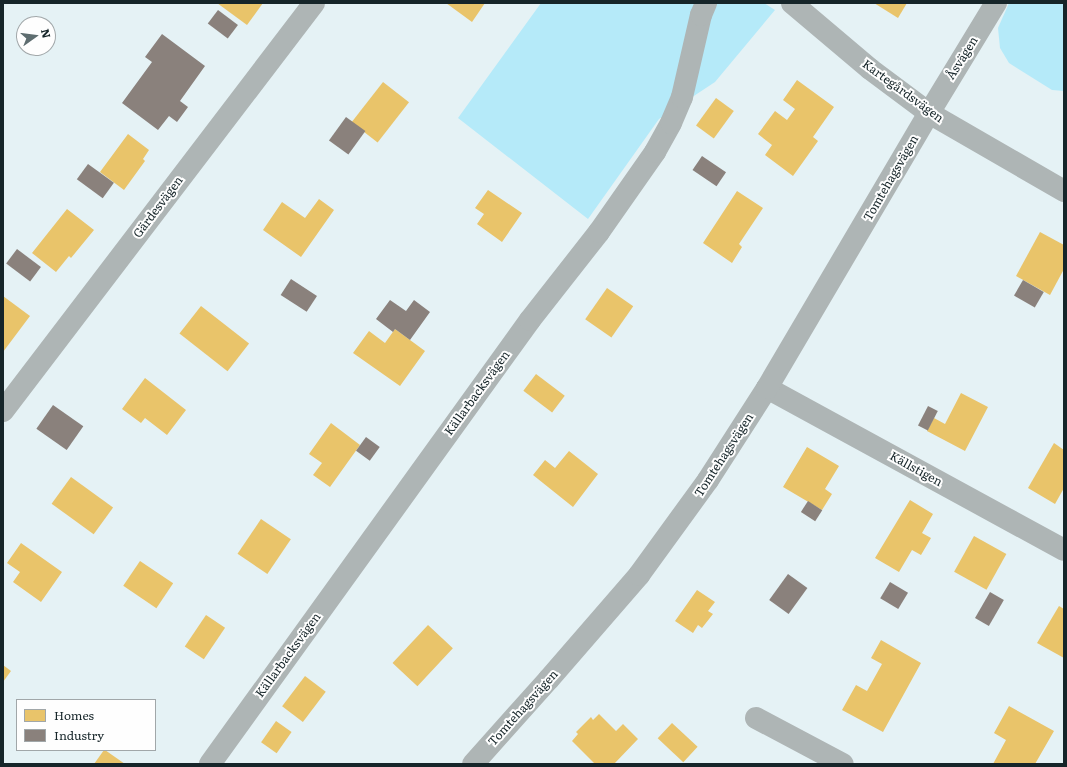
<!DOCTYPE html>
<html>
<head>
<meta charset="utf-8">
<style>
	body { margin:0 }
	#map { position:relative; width:1067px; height:767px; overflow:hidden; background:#e5f2f5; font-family:Literata,serif }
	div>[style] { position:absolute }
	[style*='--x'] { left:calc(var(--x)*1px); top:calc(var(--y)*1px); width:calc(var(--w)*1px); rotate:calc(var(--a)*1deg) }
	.green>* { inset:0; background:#b5eaf9 }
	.homes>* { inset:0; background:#e9c46a; transform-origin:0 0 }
	.industry>* { inset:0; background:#8a817c; transform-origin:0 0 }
	.minor>* { height:22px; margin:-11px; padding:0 11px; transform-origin:11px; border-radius:11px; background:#aeb5b5 }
	.tertiary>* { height:22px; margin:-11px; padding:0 11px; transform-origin:11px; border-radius:11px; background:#aeb5b5 }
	span { translate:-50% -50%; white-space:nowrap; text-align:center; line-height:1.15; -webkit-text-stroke:4px #fefefe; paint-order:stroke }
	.street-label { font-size:12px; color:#162529 }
	.frame { position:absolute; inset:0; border:4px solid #162529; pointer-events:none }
	.legend { position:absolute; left:16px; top:699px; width:140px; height:52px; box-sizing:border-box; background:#fefefe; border:1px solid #a1a7a9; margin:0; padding:5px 7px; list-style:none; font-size:12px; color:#162529 }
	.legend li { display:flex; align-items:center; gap:8px; height:20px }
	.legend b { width:20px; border:1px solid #a1a7a9 }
	.north { position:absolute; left:16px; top:16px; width:40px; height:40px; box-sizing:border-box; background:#fefefe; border:1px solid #a1a7a9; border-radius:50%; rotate:76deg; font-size:11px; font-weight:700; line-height:16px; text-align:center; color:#162529 }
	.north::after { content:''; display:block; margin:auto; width:14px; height:18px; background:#5e6d70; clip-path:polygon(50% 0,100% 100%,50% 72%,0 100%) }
</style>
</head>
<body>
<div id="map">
	<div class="green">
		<div style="clip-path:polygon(541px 3px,764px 3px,775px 10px,715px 82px,659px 119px,588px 219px,458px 118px)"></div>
		<div style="clip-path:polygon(1009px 3px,1064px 3px,1064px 91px,1052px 90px,1009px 63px,1000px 48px,998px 28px)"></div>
	</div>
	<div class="homes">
		<div style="clip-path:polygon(217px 3px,263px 3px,247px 25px)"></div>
		<div style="clip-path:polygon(446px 3px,485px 3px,472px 22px)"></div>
		<div style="clip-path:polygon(874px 3px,907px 3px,898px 18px)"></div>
		<div style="clip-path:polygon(797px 80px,834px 107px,813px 137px,818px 141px,793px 176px,765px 155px,772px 145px,758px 134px,775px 111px,787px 120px,795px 109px,783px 100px)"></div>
		<div style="left:383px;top:82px;width:33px;height:51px;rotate:38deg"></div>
		<div style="left:716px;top:98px;width:22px;height:34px;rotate:36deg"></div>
		<div style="clip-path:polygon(128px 134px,149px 150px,143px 159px,145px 161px,124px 190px,100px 172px)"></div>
		<div style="clip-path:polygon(488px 190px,522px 213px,502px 242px,477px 224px,484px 214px,475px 208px)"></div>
		<div style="clip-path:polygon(737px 191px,763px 208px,739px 244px,742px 247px,732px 263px,703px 243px)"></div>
		<div style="clip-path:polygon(319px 199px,334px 210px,301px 257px,263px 230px,282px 202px,305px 218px)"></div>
		<div style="clip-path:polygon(67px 209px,94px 230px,71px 258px,69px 256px,56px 272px,32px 253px)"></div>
		<div style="clip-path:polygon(1040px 232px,1064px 245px,1064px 269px,1050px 295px,1016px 276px)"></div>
		<div style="left:607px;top:288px;width:32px;height:38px;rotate:35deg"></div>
		<div style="clip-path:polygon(3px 296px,30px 316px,3px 352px)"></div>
		<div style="left:201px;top:306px;width:61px;height:35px;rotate:38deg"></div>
		<div style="clip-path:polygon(395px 329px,425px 351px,400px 386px,353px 353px,369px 331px,385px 343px)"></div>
		<div style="left:536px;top:374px;width:36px;height:21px;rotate:37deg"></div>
		<div style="clip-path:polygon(145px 378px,186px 410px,167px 435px,145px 418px,141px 423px,122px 409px)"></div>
		<div style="clip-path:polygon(961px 393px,988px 407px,965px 451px,927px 431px,934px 418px,945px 424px)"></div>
		<div style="clip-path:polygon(331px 423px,360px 445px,330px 487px,313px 475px,322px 463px,309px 454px)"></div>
		<div style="clip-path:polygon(1054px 443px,1064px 450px,1064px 488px,1055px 504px,1028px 488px)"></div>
		<div style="clip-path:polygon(807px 447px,839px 466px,825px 489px,832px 494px,822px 510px,783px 487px)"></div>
		<div style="clip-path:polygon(569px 451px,598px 474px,573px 507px,533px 475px,545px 460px,555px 468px)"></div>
		<div style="left:71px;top:477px;width:52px;height:33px;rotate:36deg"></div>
		<div style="clip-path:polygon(910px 500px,933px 514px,922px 533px,931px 538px,921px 555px,912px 550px,899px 572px,875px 558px)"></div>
		<div style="left:261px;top:519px;width:36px;height:42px;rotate:34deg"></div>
		<div style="left:974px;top:536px;width:37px;height:41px;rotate:29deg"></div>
		<div style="clip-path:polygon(21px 543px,62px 572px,41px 602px,13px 582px,20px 572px,7px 563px)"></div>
		<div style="left:140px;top:561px;width:40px;height:30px;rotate:34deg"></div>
		<div style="clip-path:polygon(697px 590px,715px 602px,708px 611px,713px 614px,702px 628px,698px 625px,693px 633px,675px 621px)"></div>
		<div style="clip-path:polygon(1059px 606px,1064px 609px,1064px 658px,1037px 643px)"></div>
		<div style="left:206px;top:615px;width:23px;height:38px;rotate:34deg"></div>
		<div style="left:428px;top:625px;width:34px;height:52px;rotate:43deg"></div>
		<div style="clip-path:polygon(881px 640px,921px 663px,883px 732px,842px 710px,856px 685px,867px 691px,882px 664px,871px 658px)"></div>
		<div style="clip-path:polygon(3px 665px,11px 671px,3px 682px)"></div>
		<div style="left:305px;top:676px;width:26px;height:38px;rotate:37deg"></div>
		<div style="clip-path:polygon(1009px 706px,1054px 731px,1035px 764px,993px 764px,1006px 740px,994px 733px)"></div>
		<div style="clip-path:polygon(599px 714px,616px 731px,623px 724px,638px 739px,614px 764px,595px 764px,572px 741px,578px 734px,576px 732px,591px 717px,593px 720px)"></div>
		<div style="left:276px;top:721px;width:19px;height:26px;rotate:35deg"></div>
		<div style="left:672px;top:723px;width:35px;height:21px;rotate:43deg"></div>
		<div style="clip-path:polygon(104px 750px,105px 750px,125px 764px,94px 764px)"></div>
	</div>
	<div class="industry">
		<div style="left:218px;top:10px;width:25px;height:17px;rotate:37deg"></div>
		<div style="clip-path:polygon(162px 34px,205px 66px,180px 101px,188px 107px,177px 122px,169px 116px,158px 130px,122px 103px,152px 62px,145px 57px)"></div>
		<div style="left:346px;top:117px;width:24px;height:29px;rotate:36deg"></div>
		<div style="left:702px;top:156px;width:29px;height:17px;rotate:34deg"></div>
		<div style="left:88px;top:164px;width:32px;height:19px;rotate:36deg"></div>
		<div style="left:17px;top:249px;width:30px;height:18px;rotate:37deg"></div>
		<div style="left:291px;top:279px;width:31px;height:19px;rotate:33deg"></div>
		<div style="left:1023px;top:280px;width:24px;height:18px;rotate:30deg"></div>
		<div style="clip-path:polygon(390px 300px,406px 311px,414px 300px,430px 312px,410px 340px,395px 329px,393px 332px,376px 319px)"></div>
		<div style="left:53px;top:405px;width:37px;height:29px;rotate:35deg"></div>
		<div style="left:928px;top:406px;width:11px;height:22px;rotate:27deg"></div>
		<div style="left:366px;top:437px;width:17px;height:17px;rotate:36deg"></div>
		<div style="left:808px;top:501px;width:17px;height:13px;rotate:33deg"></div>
		<div style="left:788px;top:574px;width:24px;height:32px;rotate:36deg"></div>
		<div style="left:890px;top:582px;width:21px;height:19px;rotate:31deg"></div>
		<div style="left:990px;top:592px;width:16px;height:30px;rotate:30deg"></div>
	</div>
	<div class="minor">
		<div style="--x:929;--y:113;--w:129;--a:-58.7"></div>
		<div style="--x:767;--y:388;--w:338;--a:28.6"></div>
		<div style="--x:3;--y:411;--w:513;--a:-52.68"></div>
		<div style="--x:756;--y:718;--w:98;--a:27.9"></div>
		<div style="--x:210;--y:764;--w:547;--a:-54.22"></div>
		<div style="--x:530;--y:320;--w:112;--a:-51.9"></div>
		<div style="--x:599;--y:232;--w:98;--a:-55"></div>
		<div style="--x:655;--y:152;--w:33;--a:-61"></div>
		<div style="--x:671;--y:123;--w:28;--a:-67"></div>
		<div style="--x:682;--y:97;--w:84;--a:-77"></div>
		<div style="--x:701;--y:15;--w:13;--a:-67"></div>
	</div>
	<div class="tertiary">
		<div style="--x:792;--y:3;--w:102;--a:40.2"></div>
		<div style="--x:870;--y:69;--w:74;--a:36.7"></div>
		<div style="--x:929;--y:113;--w:156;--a:30"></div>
		<div style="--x:473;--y:764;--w:114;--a:-48.2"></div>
		<div style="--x:549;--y:679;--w:138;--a:-49.1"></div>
		<div style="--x:639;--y:575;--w:117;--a:-54"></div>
		<div style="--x:708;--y:480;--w:109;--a:-57.3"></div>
		<div style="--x:767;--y:388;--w:319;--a:-59.5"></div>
	</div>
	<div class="street-label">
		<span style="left:962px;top:58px;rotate:-58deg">Åsvägen</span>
		<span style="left:903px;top:91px;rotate:36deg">Kartegårdsvägen</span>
		<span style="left:891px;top:178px;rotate:-60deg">Tomtehagsvägen</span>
		<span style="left:158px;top:207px;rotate:-53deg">Gärdesvägen</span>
		<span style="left:477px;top:393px;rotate:-54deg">Källarbacksvägen</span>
		<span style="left:724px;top:455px;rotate:-57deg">Tomtehagsvägen</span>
		<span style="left:916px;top:469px;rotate:29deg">Källstigen</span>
		<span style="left:288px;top:655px;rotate:-54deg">Källarbacksvägen</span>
		<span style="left:523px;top:708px;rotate:-48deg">Tomtehagsvägen</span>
	</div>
	<div class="frame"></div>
	<ul class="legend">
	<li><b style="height:11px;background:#e9c46a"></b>Homes</li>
	<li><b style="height:11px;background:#8a817c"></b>Industry</li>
	</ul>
	<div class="north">N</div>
</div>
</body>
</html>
